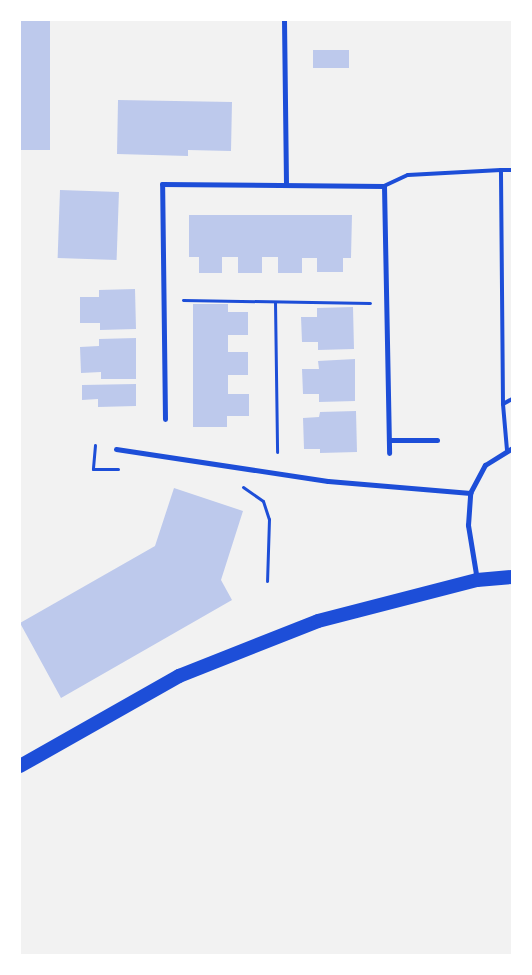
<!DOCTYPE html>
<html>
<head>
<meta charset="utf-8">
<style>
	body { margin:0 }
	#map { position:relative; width:532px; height:975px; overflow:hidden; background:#f2f2f2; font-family:"Source Sans 3",sans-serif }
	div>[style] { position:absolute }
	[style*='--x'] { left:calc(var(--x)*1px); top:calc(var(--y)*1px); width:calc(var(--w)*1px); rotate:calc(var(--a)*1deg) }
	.building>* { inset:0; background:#bdc9ec; transform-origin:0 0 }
	.path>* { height:3px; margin:-1.5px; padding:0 1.5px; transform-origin:1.5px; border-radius:1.5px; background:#1d4ed8 }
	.service>* { height:4px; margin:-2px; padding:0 2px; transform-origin:2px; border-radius:2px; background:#1d4ed8 }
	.minor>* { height:5px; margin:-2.5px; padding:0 2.5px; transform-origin:2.5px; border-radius:2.5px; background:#1d4ed8 }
	.trunk>* { height:14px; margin:-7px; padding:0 7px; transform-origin:7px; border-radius:7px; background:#1d4ed8 }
	span { translate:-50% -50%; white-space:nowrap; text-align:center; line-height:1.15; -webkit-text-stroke:4px #fff; paint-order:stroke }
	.frame { position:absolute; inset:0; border:21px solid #fff; pointer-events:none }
</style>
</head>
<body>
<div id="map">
	<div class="building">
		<div style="left:20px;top:20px;width:30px;height:130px"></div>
		<div style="left:313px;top:50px;width:36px;height:18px"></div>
		<div style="clip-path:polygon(118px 100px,232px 102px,231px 151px,188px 150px,188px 156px,117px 154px)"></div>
		<div style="left:60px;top:190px;width:59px;height:68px;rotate:2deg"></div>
		<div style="clip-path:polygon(189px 215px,352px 215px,351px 258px,343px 258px,343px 272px,317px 272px,317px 258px,302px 258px,302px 273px,278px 273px,278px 257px,262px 257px,262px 273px,238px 273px,238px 257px,222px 257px,222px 273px,199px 273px,199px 257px,189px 257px)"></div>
		<div style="clip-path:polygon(135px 289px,136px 329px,100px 330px,100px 323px,80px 323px,80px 297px,99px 297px,99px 290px)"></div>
		<div style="clip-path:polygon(193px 304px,228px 304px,228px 312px,248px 312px,248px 335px,228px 335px,228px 352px,248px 352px,248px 375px,228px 375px,228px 394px,249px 394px,249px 416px,227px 416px,227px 427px,193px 427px)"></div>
		<div style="clip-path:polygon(353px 307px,354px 349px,318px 350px,318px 342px,302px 342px,301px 317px,317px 317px,317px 308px)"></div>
		<div style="clip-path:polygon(136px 338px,136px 379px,101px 379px,101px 372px,81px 373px,80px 347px,99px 346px,99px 339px)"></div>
		<div style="clip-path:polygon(355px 359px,355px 401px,319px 402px,319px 394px,303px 394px,302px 369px,319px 369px,318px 361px)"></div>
		<div style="clip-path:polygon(136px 384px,136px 406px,98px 407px,98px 399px,82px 400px,82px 385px)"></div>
		<div style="clip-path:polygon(356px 411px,357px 452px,320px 453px,320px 449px,304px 449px,303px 418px,319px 417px,320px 412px)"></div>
		<div style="clip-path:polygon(174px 488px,243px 511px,221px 580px,232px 600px,61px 698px,20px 623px,155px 546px)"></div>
	</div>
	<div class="path">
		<div style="--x:183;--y:300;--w:187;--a:0.9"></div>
		<div style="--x:275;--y:302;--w:150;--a:89.2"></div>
		<div style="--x:95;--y:445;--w:24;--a:95"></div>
		<div style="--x:93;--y:469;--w:25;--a:0"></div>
		<div style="--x:243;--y:487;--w:24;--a:35"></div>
		<div style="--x:263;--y:501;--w:19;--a:72"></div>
		<div style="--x:269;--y:519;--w:62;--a:91.8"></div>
	</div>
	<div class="service">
		<div style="--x:384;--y:186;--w:26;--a:-25"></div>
		<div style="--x:408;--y:175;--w:93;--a:-3.1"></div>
		<div style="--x:503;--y:404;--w:10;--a:-29"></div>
		<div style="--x:507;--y:450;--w:46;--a:-95"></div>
		<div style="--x:503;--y:404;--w:234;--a:-90.5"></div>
		<div style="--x:501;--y:170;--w:11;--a:0"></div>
	</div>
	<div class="minor">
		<div style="--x:284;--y:20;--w:165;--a:89.3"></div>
		<div style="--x:165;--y:419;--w:235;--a:-90.7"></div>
		<div style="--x:162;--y:184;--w:222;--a:0.5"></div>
		<div style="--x:384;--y:186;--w:267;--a:88.9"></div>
		<div style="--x:389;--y:440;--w:48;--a:0"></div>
		<div style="--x:116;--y:449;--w:214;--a:8.6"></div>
		<div style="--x:328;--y:481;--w:143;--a:4.8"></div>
		<div style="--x:477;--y:580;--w:56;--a:-99.3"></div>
		<div style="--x:468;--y:525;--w:32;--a:-86"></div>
		<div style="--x:470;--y:493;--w:32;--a:-62"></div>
		<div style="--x:485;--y:465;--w:32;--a:-32"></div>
	</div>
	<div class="trunk">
		<div style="--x:20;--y:766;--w:183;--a:-29.5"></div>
		<div style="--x:179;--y:676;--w:149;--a:-21.6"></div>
		<div style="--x:318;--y:621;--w:164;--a:-14.5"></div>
		<div style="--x:477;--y:580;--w:35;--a:-5"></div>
	</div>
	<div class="frame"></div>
</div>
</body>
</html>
